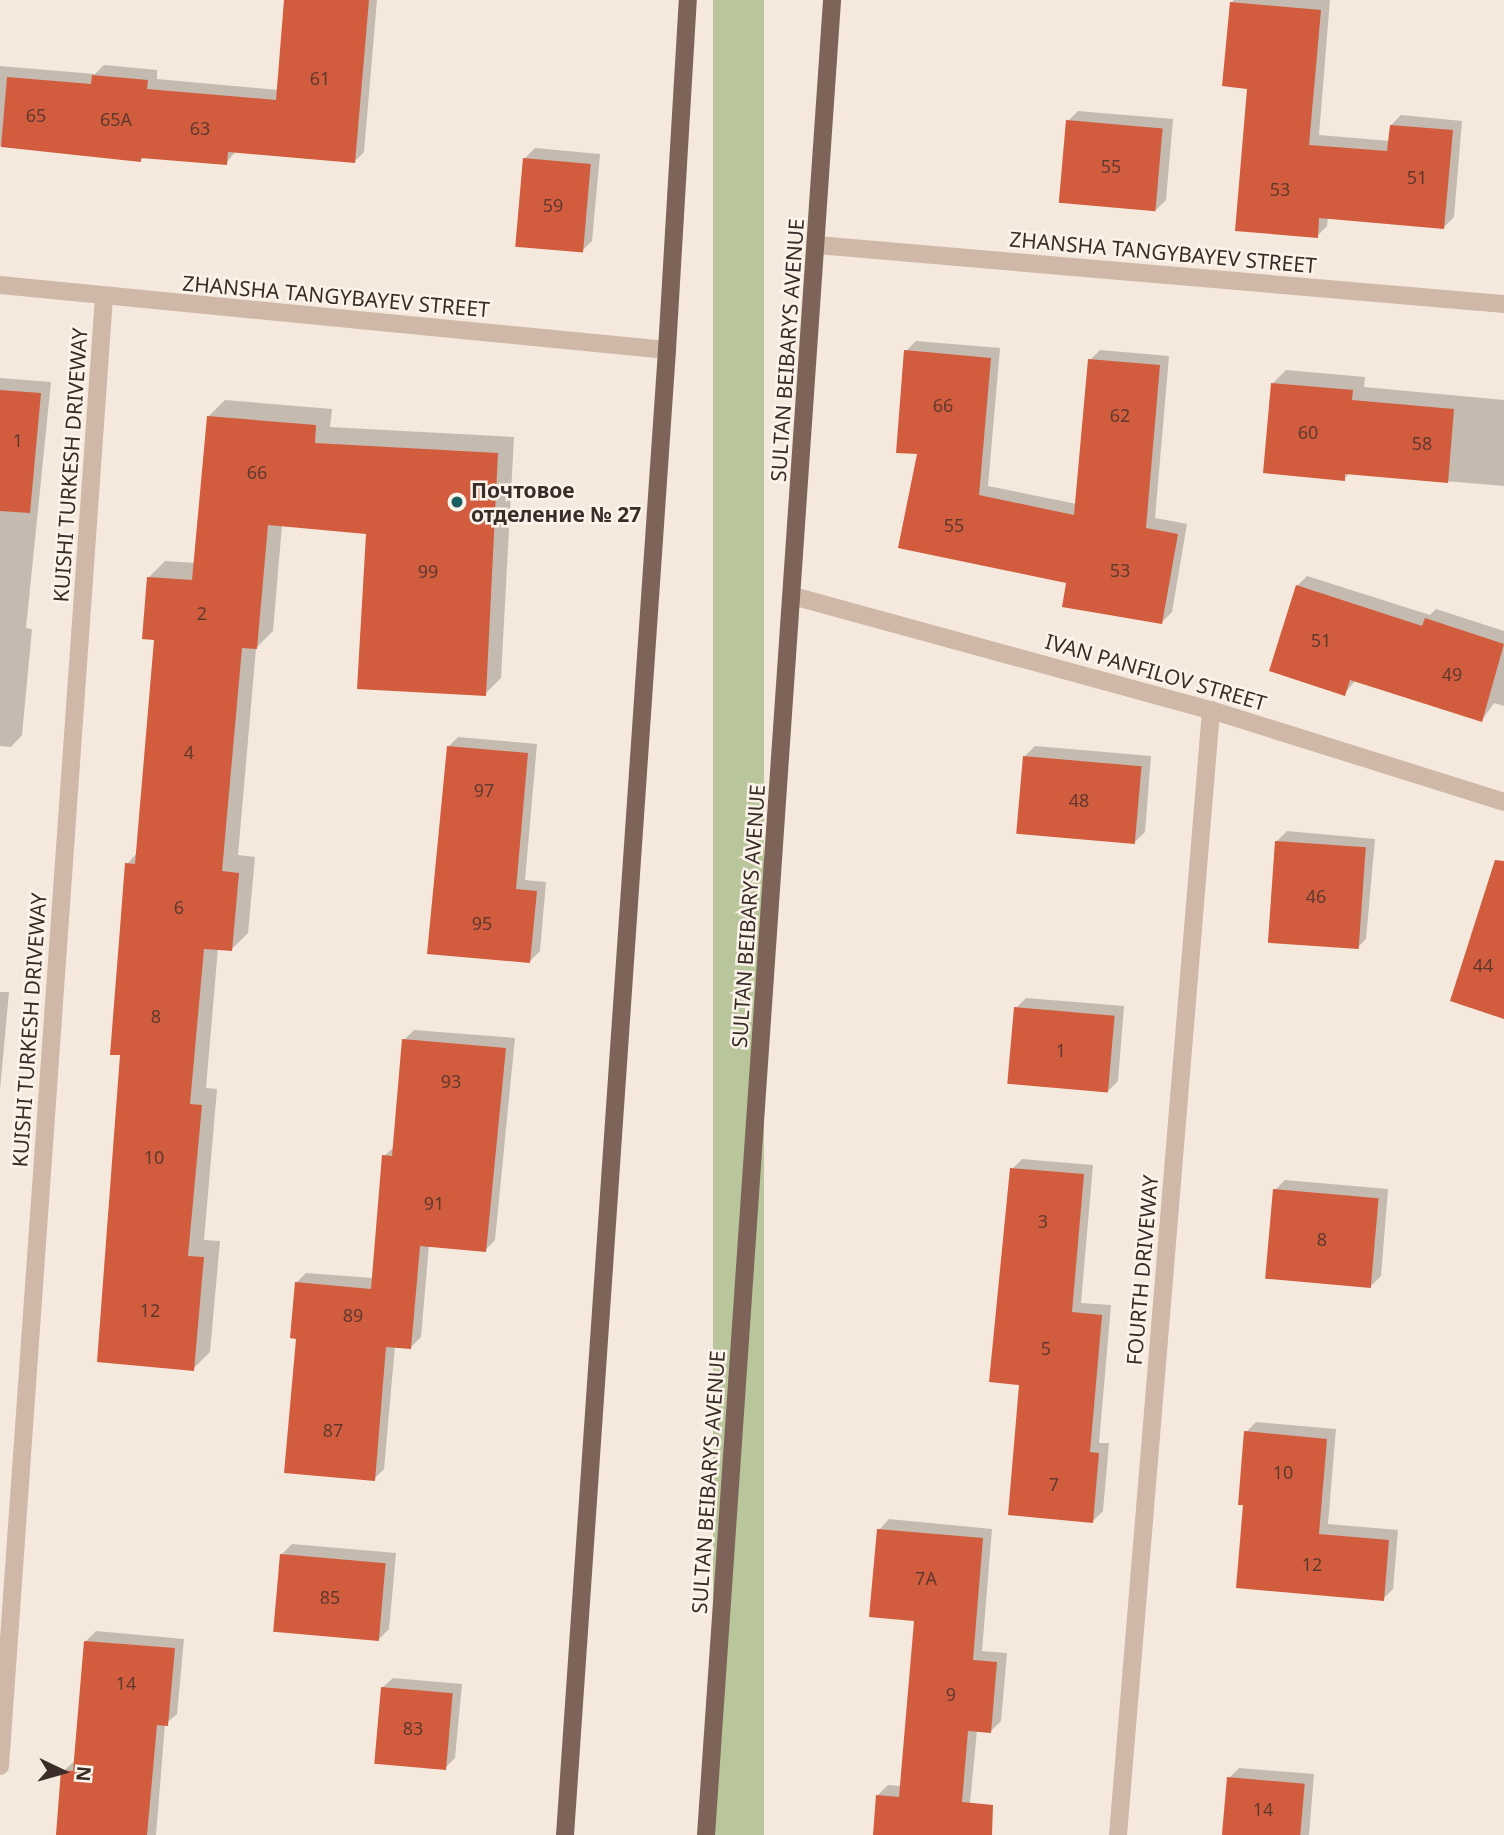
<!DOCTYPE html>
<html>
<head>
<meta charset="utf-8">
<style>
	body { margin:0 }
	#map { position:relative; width:1504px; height:1835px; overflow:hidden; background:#f5e9dd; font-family:"Noto Sans",sans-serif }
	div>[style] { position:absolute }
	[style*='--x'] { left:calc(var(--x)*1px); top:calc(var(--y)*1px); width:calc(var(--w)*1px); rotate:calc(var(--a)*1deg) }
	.green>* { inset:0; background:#b9c69b; transform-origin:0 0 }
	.shadow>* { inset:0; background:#0003 }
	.building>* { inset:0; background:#d25d3e; transform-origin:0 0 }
	.street>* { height:18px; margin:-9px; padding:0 9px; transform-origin:9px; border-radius:9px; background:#cfb8a7 }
	.primary>* { height:18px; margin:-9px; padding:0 9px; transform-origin:9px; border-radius:9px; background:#7e6458 }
	.dots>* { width:19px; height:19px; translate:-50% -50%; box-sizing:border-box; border:4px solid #fcf3ea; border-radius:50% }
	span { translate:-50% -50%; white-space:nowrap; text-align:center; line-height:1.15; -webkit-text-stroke:5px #fcf3ea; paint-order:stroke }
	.number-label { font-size:18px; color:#60392e }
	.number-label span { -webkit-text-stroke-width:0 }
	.street-label { font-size:21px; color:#3a2d28 }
	.poi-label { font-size:21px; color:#3a2d28; font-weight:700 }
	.left { translate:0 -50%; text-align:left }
	.north { position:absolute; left:28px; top:1737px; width:70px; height:70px; -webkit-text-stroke:5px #fcf3ea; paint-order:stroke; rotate:95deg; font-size:19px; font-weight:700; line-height:28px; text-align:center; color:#3a2d28 }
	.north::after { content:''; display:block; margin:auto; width:24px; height:32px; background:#3a2d28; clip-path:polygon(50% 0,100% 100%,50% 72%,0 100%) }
</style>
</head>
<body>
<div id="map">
	<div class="green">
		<div style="left:713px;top:0;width:51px;height:1839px"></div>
	</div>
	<div class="shadow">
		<div style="clip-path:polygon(286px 0,377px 0,364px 152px,354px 162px,236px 151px,226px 163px,145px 156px,140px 161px,0 146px,0 66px,95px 74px,104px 65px,157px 70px,157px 79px,278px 90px)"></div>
		<div style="clip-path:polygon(1234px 0,1330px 0,1319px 135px,1390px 141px,1391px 125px,1401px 115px,1462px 121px,1454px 217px,1444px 227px,1328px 217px,1327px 226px,1317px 236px,1249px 87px,1231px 3px)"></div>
		<div style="clip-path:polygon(1078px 111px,1173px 119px,1166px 200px,1156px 210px,1068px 121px)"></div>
		<div style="clip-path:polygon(535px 148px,600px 154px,592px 241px,582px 251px,525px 158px)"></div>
		<div style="clip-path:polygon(916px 341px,1000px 348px,988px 486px,1077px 504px,1090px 360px,1100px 350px,1169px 356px,1155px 518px,1187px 524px,1172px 612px,1162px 622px,1068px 581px,919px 453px,906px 351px)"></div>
		<div style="clip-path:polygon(1286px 370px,1365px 377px,1364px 387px,1504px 400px,1504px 486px,1350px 473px,1344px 479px,1273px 383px)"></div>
		<div style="clip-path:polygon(0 378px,51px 382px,26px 628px,32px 629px,22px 735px,11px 747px,0 746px)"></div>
		<div style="clip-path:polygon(225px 400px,332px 409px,330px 427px,514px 437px,501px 678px,485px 694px,367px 532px,282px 525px,273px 631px,256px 648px,238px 855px,255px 857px,248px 933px,232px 949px,218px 948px,206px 1088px,217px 1089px,204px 1240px,220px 1241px,210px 1352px,193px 1369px,122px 1054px,127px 864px,137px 853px,156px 639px,149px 577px,165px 561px,196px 563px,208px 417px)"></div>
		<div style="clip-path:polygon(1307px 576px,1430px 615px,1436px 609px,1504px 631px,1504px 706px,1494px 703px,1482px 720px,1356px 680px,1344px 694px,1297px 586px)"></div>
		<div style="clip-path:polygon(458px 737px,537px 744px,525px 880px,546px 882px,540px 951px,530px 961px,448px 747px)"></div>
		<div style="clip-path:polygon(1035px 746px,1151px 756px,1145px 832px,1135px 842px,1025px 756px)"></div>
		<div style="clip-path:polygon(1287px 831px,1375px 839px,1366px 939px,1356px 949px,1277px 841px)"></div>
		<div style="clip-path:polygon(0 992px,9px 992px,0 1090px)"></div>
		<div style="clip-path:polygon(1026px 998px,1124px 1006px,1118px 1081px,1108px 1091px,1016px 1008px)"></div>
		<div style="clip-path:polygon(414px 1030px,515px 1038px,495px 1240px,485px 1250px,429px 1245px,421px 1337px,411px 1347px,395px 1346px,384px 1469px,374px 1479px,298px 1337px,296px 1283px,306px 1273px,373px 1278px,384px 1156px,395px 1146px,404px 1040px)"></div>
		<div style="clip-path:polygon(1022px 1159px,1093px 1165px,1081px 1303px,1111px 1305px,1099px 1443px,1109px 1443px,1103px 1511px,1093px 1521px,1012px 1169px)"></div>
		<div style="clip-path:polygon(1285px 1180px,1388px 1189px,1381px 1276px,1371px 1286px,1275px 1190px)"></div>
		<div style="clip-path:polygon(1256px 1422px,1336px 1429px,1328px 1524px,1398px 1530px,1393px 1589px,1383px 1599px,1245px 1504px,1246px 1432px)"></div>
		<div style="clip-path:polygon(889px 1519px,992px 1529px,982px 1651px,1007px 1653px,1001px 1721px,991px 1731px,977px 1730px,967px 1835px,875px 1835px,878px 1795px,888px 1785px,901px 1786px,916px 1620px,879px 1530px)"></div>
		<div style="clip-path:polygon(292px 1544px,396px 1553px,389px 1629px,379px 1639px,282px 1554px)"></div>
		<div style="clip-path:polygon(96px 1631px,184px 1639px,177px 1714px,165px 1724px,156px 1835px,58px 1835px,63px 1771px,75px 1761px,86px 1641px)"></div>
		<div style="clip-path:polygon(393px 1678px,462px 1684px,455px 1758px,445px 1768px,382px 1688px)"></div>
		<div style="clip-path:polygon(1239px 1768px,1314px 1774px,1309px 1835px,1224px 1835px,1229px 1778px)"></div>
	</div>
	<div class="building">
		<div style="clip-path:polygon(284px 0,369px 0,355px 163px,228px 152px,227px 165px,141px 158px,141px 162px,1px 147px,7px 77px,91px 84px,92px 75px,148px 80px,147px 89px,276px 100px)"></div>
		<div style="clip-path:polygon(1230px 2px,1321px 10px,1309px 145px,1387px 151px,1390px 125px,1453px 130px,1444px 229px,1319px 218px,1318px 238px,1235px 231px,1247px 89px,1222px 86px)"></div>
		<div style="left:1066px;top:120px;width:97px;height:83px;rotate:5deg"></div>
		<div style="left:523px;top:158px;width:68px;height:89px;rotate:5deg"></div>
		<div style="clip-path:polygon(904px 350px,991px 358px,979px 495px,1074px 515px,1088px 359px,1160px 365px,1146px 528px,1178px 534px,1162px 624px,1062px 607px,1066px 583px,898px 548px,917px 454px,896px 453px)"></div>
		<div style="clip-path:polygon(1271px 383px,1353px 390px,1352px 400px,1454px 409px,1448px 483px,1345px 474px,1345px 481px,1263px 473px)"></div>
		<div style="clip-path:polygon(0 390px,41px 393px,30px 513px,0 511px)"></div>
		<div style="clip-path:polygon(207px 416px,316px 425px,315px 443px,498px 453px,486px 696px,357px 689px,366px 534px,268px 525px,257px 649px,242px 648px,222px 871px,239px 873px,232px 951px,204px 949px,190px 1104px,202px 1105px,188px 1256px,204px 1257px,194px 1371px,97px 1362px,120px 1055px,110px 1055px,119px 941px,125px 863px,135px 864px,154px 640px,142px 639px,147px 577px,192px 580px)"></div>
		<div style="clip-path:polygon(1296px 585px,1422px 626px,1425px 618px,1504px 644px,1482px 722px,1350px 680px,1345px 696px,1269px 671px)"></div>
		<div style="clip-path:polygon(447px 746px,528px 753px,516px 889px,537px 891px,530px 963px,427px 954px)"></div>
		<div style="left:1023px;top:756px;width:119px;height:78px;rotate:5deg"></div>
		<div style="left:1275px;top:841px;width:91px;height:102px;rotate:4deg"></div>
		<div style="clip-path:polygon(1495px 860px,1504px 861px,1504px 1019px,1450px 1001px)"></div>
		<div style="left:1014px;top:1007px;width:101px;height:77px;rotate:5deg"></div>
		<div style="clip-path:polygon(402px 1039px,506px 1048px,486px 1252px,420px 1246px,411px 1349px,386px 1347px,375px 1481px,284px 1473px,296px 1339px,290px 1338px,295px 1282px,371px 1289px,382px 1155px,392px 1156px)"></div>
		<div style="clip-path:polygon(1010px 1168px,1084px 1174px,1072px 1312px,1102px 1315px,1090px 1452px,1099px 1453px,1093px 1523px,1008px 1515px,1019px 1385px,989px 1382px)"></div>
		<div style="left:1273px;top:1189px;width:106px;height:90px;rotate:5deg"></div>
		<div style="clip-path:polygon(1244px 1431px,1327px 1439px,1319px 1534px,1389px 1540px,1384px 1601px,1236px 1588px,1243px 1505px,1238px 1505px)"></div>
		<div style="clip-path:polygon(877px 1529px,983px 1538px,973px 1660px,997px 1662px,991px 1733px,968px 1731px,962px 1802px,993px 1805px,992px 1835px,873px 1835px,876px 1795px,899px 1797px,914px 1621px,869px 1617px)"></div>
		<div style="left:280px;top:1554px;width:106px;height:78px;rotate:5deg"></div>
		<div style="clip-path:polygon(84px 1641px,175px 1648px,168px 1726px,157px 1725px,147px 1835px,56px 1835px,61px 1770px,73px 1771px)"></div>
		<div style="left:381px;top:1687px;width:72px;height:77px;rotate:5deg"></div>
		<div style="left:1227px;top:1777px;width:78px;height:58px;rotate:5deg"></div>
	</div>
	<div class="street">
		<div style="--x:817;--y:245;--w:690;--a:4.91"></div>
		<div style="--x:0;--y:285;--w:670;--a:5.57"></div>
		<div style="--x:793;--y:596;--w:433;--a:15.3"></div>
		<div style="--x:1211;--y:710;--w:307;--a:17.4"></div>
		<div style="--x:0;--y:1766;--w:1473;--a:-85.95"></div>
		<div style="--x:1118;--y:1835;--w:1129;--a:-85.27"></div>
	</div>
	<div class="primary">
		<div style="--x:565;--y:1835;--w:1488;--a:-86.07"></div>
		<div style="--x:667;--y:350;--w:351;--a:-86.6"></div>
		<div style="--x:706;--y:1835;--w:1839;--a:-86.07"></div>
	</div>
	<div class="dots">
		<div style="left:457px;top:502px;background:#195e61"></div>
	</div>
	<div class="number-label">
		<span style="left:320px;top:78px">61</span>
		<span style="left:36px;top:115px">65</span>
		<span style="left:116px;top:119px">65А</span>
		<span style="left:200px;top:128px">63</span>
		<span style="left:1111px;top:166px">55</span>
		<span style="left:1417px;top:177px">51</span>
		<span style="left:1280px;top:189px">53</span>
		<span style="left:553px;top:205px">59</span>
		<span style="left:943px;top:405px">66</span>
		<span style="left:1120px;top:415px">62</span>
		<span style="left:1308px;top:432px">60</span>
		<span style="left:18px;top:440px">1</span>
		<span style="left:1422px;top:443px">58</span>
		<span style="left:257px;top:472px">66</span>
		<span style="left:954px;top:525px">55</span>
		<span style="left:1120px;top:570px">53</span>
		<span style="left:428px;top:571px">99</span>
		<span style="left:202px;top:613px">2</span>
		<span style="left:1321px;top:640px">51</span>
		<span style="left:1452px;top:674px">49</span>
		<span style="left:189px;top:752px">4</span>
		<span style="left:484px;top:790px">97</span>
		<span style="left:1079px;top:800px">48</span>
		<span style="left:1316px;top:896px">46</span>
		<span style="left:179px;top:907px">6</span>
		<span style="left:482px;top:923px">95</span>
		<span style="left:1483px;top:965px">44</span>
		<span style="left:156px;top:1016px">8</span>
		<span style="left:1061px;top:1050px">1</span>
		<span style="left:451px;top:1081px">93</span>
		<span style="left:154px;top:1157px">10</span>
		<span style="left:434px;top:1203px">91</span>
		<span style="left:1043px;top:1221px">3</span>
		<span style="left:1322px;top:1239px">8</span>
		<span style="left:150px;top:1310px">12</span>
		<span style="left:353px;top:1315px">89</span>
		<span style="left:1046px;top:1348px">5</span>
		<span style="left:333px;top:1430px">87</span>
		<span style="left:1283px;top:1472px">10</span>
		<span style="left:1054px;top:1484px">7</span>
		<span style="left:1312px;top:1564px">12</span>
		<span style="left:926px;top:1578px">7А</span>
		<span style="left:330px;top:1597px">85</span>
		<span style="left:126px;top:1683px">14</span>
		<span style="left:951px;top:1694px">9</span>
		<span style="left:413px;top:1728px">83</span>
		<span style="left:1263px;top:1809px">14</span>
	</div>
	<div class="street-label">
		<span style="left:1163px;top:252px;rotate:5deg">ZHANSHA TANGYBAYEV STREET</span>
		<span style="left:336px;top:296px;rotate:5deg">ZHANSHA TANGYBAYEV STREET</span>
		<span style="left:787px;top:350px;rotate:-86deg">SULTAN BEIBARYS AVENUE</span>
		<span style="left:70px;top:465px;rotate:-86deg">KUISHI TURKESH DRIVEWAY</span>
		<span style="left:1156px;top:672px;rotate:16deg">IVAN PANFILOV STREET</span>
		<span style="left:748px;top:916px;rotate:-86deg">SULTAN BEIBARYS AVENUE</span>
		<span style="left:29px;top:1030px;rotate:-86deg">KUISHI TURKESH DRIVEWAY</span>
		<span style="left:1142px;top:1270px;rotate:-85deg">FOURTH DRIVEWAY</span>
		<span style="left:708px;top:1482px;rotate:-86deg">SULTAN BEIBARYS AVENUE</span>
	</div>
	<div class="poi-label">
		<span class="left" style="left:471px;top:502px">Почтовое<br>отделение № 27</span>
	</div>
	<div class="north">N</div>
</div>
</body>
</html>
